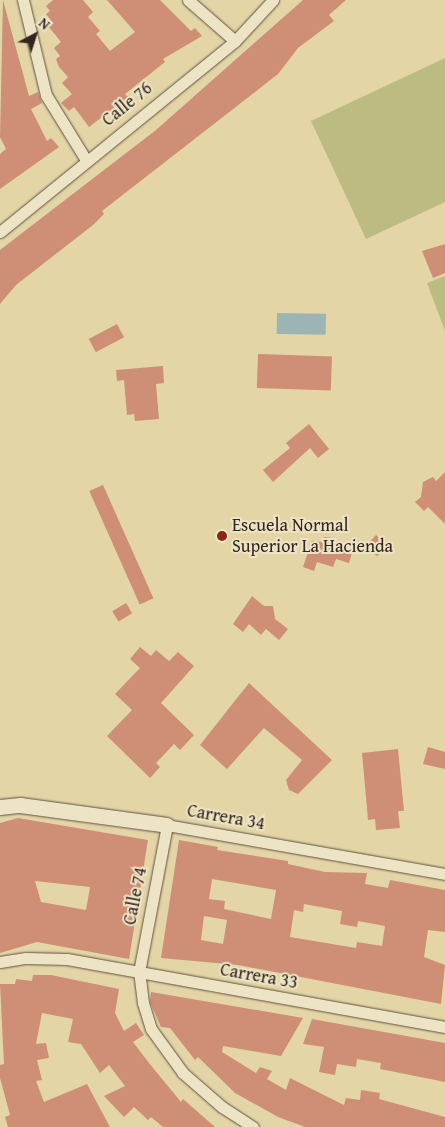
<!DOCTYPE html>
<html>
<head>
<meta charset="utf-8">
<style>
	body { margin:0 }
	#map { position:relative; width:445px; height:1127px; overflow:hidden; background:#e3d5a6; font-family:"Gentium Book Plus",serif }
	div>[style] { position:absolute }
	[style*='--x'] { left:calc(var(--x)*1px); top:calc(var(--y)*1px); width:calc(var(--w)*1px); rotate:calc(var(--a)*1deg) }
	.green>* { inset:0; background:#bbbb82 }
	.water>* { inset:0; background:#9cb5b4; transform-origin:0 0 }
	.building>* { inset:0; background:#ce8f76; transform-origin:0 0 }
	.roads { filter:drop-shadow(0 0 1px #605141) drop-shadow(0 0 1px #605141) }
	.minor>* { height:11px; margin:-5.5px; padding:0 5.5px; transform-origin:5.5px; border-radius:5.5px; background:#ede4c5 }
	.tertiary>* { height:15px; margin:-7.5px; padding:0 7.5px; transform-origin:7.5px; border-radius:7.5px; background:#ede4c5 }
	.dots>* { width:14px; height:14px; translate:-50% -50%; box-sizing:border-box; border:2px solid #ede4c5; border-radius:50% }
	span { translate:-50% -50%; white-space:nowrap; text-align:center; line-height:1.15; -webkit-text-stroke:4px #ede4c5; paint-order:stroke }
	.street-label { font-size:18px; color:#34251f }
	.poi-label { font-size:18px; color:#34251f }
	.left { translate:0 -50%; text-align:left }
	.north { position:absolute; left:10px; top:10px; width:50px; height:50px; -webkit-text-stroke:4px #ede4c5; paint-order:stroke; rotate:40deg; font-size:14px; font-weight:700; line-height:20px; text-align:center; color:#34251f }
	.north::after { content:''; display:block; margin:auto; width:18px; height:22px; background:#34251f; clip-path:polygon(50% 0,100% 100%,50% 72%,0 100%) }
</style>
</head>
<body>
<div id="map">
	<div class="green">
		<div style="clip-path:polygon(445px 58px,445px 202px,366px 239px,311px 121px)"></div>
		<div style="clip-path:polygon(445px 276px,445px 331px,427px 283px)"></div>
	</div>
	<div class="water">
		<div style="left:277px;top:313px;width:49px;height:21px;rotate:1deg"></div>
	</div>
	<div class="building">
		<div style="clip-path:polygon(3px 0,29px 96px,38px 92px,42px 103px,31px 109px,47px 141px,51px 138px,59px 147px,0 189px,0 154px,6px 149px,0 137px)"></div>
		<div style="clip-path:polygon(53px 0,83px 0,93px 12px,88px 17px,100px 31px,96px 34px,110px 51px,135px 32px,107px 0,160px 0,191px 31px,195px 28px,202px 36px,163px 59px,165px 62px,125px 94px,128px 97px,89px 127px,74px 107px,69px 111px,61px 103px,72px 94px,62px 83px,68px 77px,59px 67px,56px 59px,60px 56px,54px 48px,61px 42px,49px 27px,53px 23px,46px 14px,50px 11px,46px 6px)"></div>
		<div style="clip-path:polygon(303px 0,346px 0,329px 15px,334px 21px,298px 48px,278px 74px,102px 211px,104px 214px,93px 225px,16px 285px,0 304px,0 250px,156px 130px)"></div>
		<div style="clip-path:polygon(445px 244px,445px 273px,433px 278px,422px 251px)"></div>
		<div style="left:117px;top:324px;width:15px;height:32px;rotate:62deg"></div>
		<div style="left:258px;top:354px;width:74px;height:34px;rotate:2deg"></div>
		<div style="clip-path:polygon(163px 366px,164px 383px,156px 384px,159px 419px,135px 421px,134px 414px,127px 415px,124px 380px,117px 381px,116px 370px)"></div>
		<div style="clip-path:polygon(309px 424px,329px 449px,318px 458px,310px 448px,273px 482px,263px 470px,290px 448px,286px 443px)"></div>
		<div style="clip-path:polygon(445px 472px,445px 524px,428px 507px,424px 511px,415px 502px,421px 497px,423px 482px,433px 477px,436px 481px)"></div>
		<div style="left:103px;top:485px;width:124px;height:15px;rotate:66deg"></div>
		<div style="left:376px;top:535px;width:15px;height:15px;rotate:42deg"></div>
		<div style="clip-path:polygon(324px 537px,333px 538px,336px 547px,352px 553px,349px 563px,336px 559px,333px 567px,317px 562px,314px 571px,303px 567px,312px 541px,322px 542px)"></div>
		<div style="clip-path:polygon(252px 596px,264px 606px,273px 606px,275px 619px,288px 629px,279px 640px,266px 629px,261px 635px,249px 624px,243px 632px,233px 624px)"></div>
		<div style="left:126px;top:603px;width:12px;height:16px;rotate:59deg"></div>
		<div style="clip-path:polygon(140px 647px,151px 656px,156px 650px,169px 661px,178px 652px,194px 666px,161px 703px,194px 735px,180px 750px,174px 744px,156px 763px,160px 767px,150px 778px,107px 736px,132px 710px,115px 694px,140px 668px,130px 659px)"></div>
		<div style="clip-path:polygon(249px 683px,332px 760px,298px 794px,289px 790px,286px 780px,302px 760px,264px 728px,227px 769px,200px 745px)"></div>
		<div style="clip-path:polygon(428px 747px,445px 752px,445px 769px,423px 764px)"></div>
		<div style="clip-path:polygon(398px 749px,404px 811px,398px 811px,400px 828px,376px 830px,375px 819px,368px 820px,362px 753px)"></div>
		<div style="clip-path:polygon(evenodd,18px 818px,148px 840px,129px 959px,37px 942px,0 953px,0 823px,18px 818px,35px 881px,90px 887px,86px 910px,41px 902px,35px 881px)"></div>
		<div style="clip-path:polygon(evenodd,179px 840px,218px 847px,217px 850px,288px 861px,288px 864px,325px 872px,367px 873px,365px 884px,388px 888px,390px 880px,445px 890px,445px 932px,428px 930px,424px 957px,445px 965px,441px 1004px,238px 965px,161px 958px,179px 840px,212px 879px,276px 890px,271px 919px,224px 909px,225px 901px,209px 899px,212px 879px,179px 840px,304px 904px,342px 911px,340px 924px,357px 927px,358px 921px,385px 926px,382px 946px,357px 942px,356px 948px,290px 937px,294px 910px,303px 912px,304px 904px,179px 840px,204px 916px,227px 920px,223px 944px,201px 940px,204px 916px)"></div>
		<div style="clip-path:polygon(33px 975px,51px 975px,119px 989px,115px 1013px,124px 1031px,136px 1023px,144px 1035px,133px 1042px,149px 1063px,181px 1102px,183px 1099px,215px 1127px,163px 1127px,151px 1117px,148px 1120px,134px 1107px,124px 1117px,104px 1096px,125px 1086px,109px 1065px,100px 1073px,81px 1044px,68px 1042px,73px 1019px,42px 1013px,36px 1044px,46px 1043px,49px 1058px,37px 1060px,42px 1080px,36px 1081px,44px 1102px,87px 1084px,110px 1127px,8px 1127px,5px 1117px,10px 1115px,0 1078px,0 1065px,4px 1064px,0 984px,15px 984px,16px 979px,32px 981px)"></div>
		<div style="clip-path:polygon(151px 992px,303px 1018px,281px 1056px,223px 1046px,222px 1052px,256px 1073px,260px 1067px,272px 1071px,267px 1079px,286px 1090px,290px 1078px,344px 1105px,346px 1098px,360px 1100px,361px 1090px,380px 1093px,379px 1099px,445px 1117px,445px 1127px,305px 1127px,278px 1117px,235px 1093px,198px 1057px,195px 1060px,170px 1028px,161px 1027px,150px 1002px)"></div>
		<div style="clip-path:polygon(312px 1019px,445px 1043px,445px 1082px,380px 1069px,381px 1063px,357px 1059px,356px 1067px,337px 1064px,335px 1075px,319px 1072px,324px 1047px,303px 1044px)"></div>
	</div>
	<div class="roads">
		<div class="minor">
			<div style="--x:23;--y:0;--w:98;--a:76.4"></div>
			<div style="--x:46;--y:95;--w:76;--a:58.4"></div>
			<div style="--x:188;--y:0;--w:62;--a:41.1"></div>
			<div style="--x:0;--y:232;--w:303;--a:-39.1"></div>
			<div style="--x:235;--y:41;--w:56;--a:-47.2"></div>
			<div style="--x:0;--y:962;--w:26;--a:-9"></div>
			<div style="--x:26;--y:958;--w:41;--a:1.4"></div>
			<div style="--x:67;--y:959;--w:384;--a:10.2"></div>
			<div style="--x:253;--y:1127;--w:37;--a:-147"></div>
			<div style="--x:222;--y:1107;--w:52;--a:-138.9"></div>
			<div style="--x:183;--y:1073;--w:54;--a:-126"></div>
			<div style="--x:151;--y:1029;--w:27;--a:-107"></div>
			<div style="--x:143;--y:1003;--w:31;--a:-97"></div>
			<div style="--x:139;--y:972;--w:150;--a:-79.2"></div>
			<div style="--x:167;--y:825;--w:282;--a:10"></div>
		</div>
		<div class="tertiary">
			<div style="--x:0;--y:807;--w:20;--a:-6"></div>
			<div style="--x:20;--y:805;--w:148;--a:7.7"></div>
		</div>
	</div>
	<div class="dots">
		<div style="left:222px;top:536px;background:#8f2418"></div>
	</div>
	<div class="street-label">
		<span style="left:127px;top:104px;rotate:-39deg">Calle 76</span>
		<span style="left:226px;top:817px;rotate:10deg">Carrera 34</span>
		<span style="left:135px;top:896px;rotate:-79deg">Calle 74</span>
		<span style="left:259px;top:976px;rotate:10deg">Carrera 33</span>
	</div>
	<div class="poi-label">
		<span class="left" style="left:232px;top:536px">Escuela Normal<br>Superior La Hacienda</span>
	</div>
	<div class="north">N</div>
</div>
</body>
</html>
